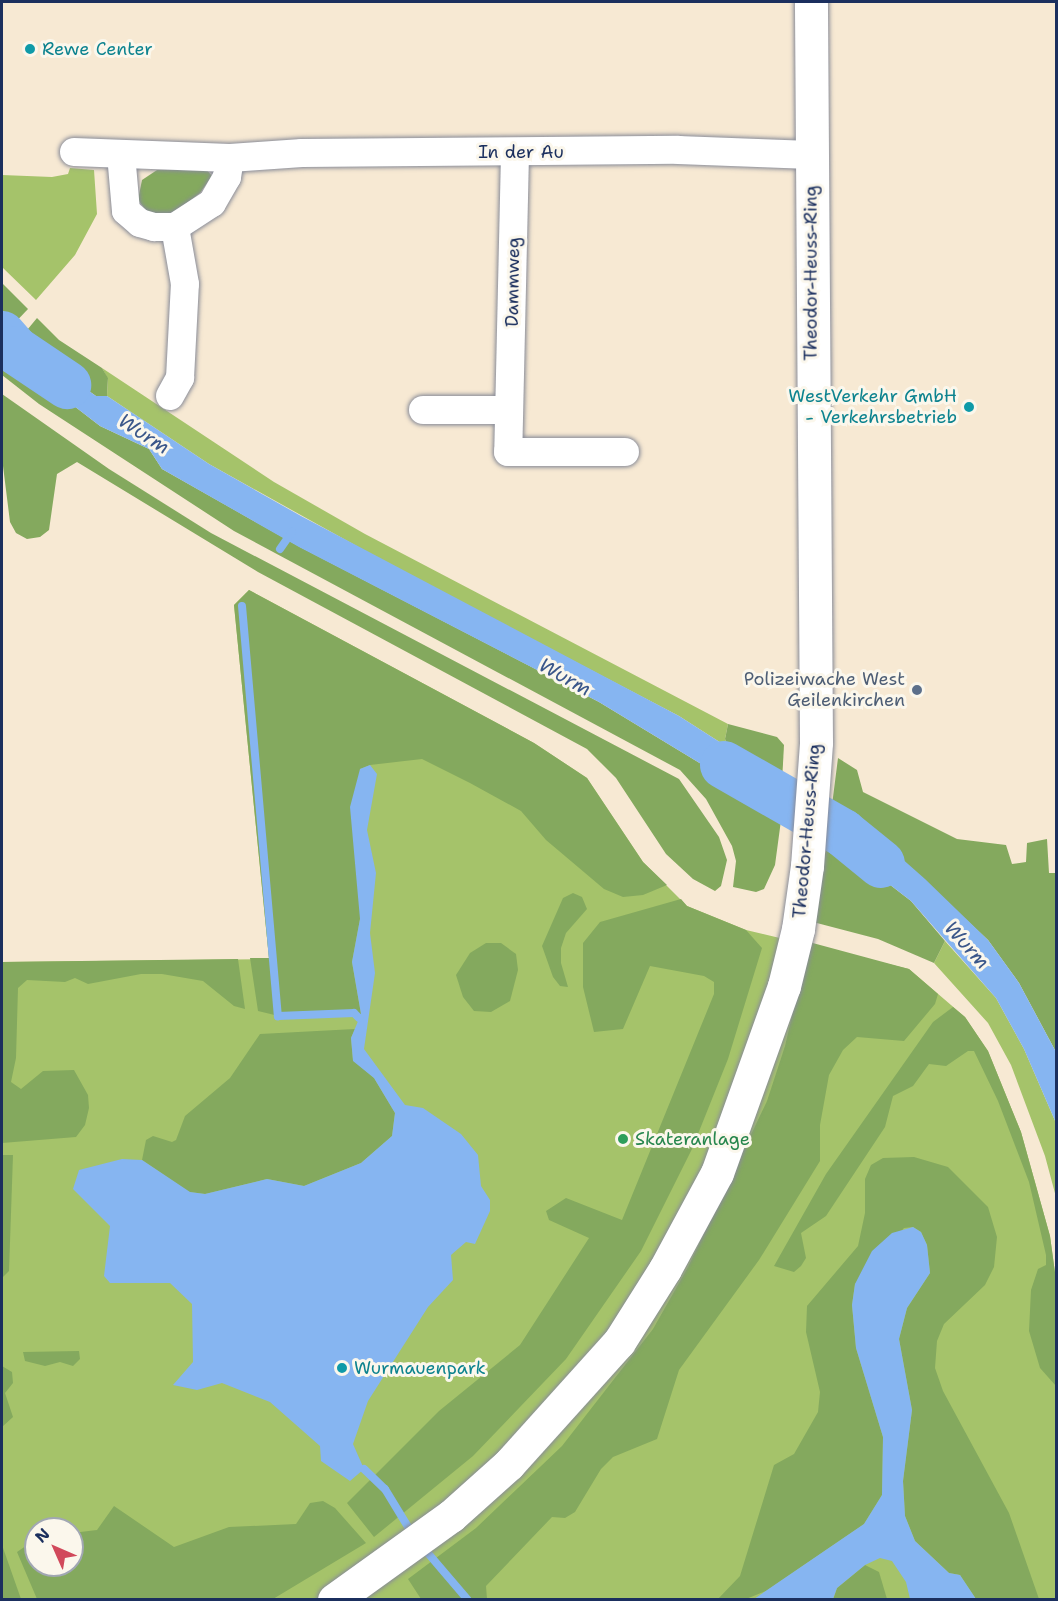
<!DOCTYPE html>
<html>
<head>
<meta charset="utf-8">
<style>
	body { margin:0 }
	#map { position:relative; width:1058px; height:1601px; overflow:hidden; background:#f7e9d3; font-family:"Shantell Sans",sans-serif }
	div>[style] { position:absolute }
	[style*='--x'] { left:calc(var(--x)*1px); top:calc(var(--y)*1px); width:calc(var(--w)*1px); rotate:calc(var(--a)*1deg) }
	.green>* { inset:0; background:#a5c36a }
	.forest>* { inset:0; background:#84a95e }
	.water>* { inset:0; background:#86b5f1 }
	.stream>* { height:8px; margin:-4px; padding:0 4px; transform-origin:4px; border-radius:4px; background:#86b5f1 }
	.river>* { height:48px; margin:-24px; padding:0 24px; transform-origin:24px; border-radius:24px; background:#86b5f1 }
	.roads { filter:drop-shadow(0 0 2px #898c98) drop-shadow(0 0 2px #898c98) }
	.street>* { height:28px; margin:-14px; padding:0 14px; transform-origin:14px; border-radius:14px; background:#fff }
	.secondary>* { height:33px; margin:-16.5px; padding:0 16.5px; transform-origin:16.5px; border-radius:16.5px; background:#fff }
	.dots>* { width:16px; height:16px; translate:-50% -50%; box-sizing:border-box; border:3px solid #fbf7ec; border-radius:50% }
	span { translate:-50% -50%; white-space:nowrap; text-align:center; line-height:1.15; -webkit-text-stroke:6px #fbf7ec; paint-order:stroke }
	.culture-label { font-size:18px; color:#0d838f }
	.left { translate:0 -50%; text-align:left }
	.right { translate:-100% -50%; text-align:right }
	.street-label { font-size:18px; color:#1b2f5e }
	.service-label { font-size:18px; color:#4e5e75 }
	.leisure-label { font-size:18px; color:#27864d }
	.water-label { font-size:20px; color:#3b578a; font-style:italic }
	.frame { position:absolute; inset:0; border:3px solid #1b2f5e; pointer-events:none }
	.north { position:absolute; left:24px; top:1517px; width:60px; height:60px; box-sizing:border-box; background:#fbf7ec; border:2px solid #a1a7b3; border-radius:50%; rotate:315deg; font-size:16px; font-weight:700; line-height:24px; text-align:center; color:#1b2f5e }
	.north::after { content:''; display:block; margin:auto; width:21px; height:27px; background:#d1495b; clip-path:polygon(50% 0,100% 100%,50% 72%,0 100%) }
</style>
</head>
<body>
<div id="map">
	<div class="green">
		<div style="clip-path:polygon(70px 168px,94px 170px,97px 214px,75px 255px,36px 300px,2px 267px,2px 175px,52px 177px,68px 174px)"></div>
		<div style="clip-path:polygon(102px 368px,274px 482px,365px 534px,728px 724px,725px 739px,729px 748px,679px 716px,405px 573px,209px 464px,107px 396px,108px 379px)"></div>
		<div style="clip-path:polygon(evenodd,249px 590px,534px 743px,587px 778px,643px 862px,687px 906px,746px 930px,909px 969px,965px 1017px,988px 1051px,1021px 1132px,1050px 1236px,1056px 1280px,1056px 1599px,2px 1599px,2px 962px,269px 959px,234px 605px,249px 590px,36px 1529px,72px 1529px,72px 1565px,36px 1565px,36px 1529px)"></div>
		<div style="clip-path:polygon(945px 941px,996px 998px,1024px 1049px,1056px 1123px,1056px 1197px,1045px 1156px,1011px 1065px,988px 1023px,934px 963px)"></div>
	</div>
	<div class="forest">
		<div style="clip-path:polygon(206px 169px,212px 176px,200px 193px,178px 210px,167px 214px,148px 213px,138px 200px,142px 180px,157px 170px)"></div>
		<div style="clip-path:polygon(2px 283px,28px 309px,9px 329px,2px 322px)"></div>
		<div style="clip-path:polygon(37px 318px,59px 340px,102px 368px,108px 378px,107px 396px,96px 396px,18px 341px)"></div>
		<div style="clip-path:polygon(8px 355px,100px 426px,149px 449px,162px 469px,300px 547px,599px 702px,782px 813px,775px 865px,764px 889px,756px 892px,733px 887px,736px 861px,732px 846px,706px 799px,680px 770px,234px 531px,39px 404px,2px 375px,2px 361px)"></div>
		<div style="clip-path:polygon(2px 394px,109px 469px,211px 533px,679px 779px,719px 837px,727px 860px,721px 886px,715px 891px,693px 879px,666px 854px,616px 778px,587px 749px,258px 572px,77px 462px,57px 474px,49px 530px,40px 537px,27px 539px,16px 533px,10px 522px,2px 458px)"></div>
		<div style="clip-path:polygon(249px 590px,534px 743px,587px 778px,643px 862px,667px 885px,643px 895px,623px 897px,604px 889px,546px 840px,521px 811px,470px 783px,422px 759px,370px 765px,360px 769px,360px 919px,352px 962px,361px 1014px,287px 1018px,258px 1011px,250px 958px,269px 958px,234px 605px)"></div>
		<div style="clip-path:polygon(728px 724px,777px 737px,784px 745px,782px 782px,729px 748px,725px 739px)"></div>
		<div style="clip-path:polygon(838px 758px,857px 770px,863px 792px,957px 839px,1006px 845px,1012px 864px,1026px 862px,1027px 843px,1047px 839px,1049px 873px,1056px 873px,1056px 1052px,1019px 983px,988px 940px,882px 841px,832px 805px)"></div>
		<div style="clip-path:polygon(828px 837px,911px 901px,945px 941px,934px 963px,878px 939px,813px 922px)"></div>
		<div style="clip-path:polygon(573px 893px,582px 897px,587px 909px,566px 933px,561px 948px,561px 963px,568px 987px,560px 986px,553px 977px,542px 946px,563px 898px)"></div>
		<div style="clip-path:polygon(681px 899px,687px 906px,746px 930px,762px 948px,728px 1059px,692px 1149px,641px 1251px,566px 1359px,473px 1456px,374px 1537px,347px 1503px,439px 1411px,520px 1345px,589px 1238px,549px 1220px,546px 1211px,566px 1198px,622px 1220px,714px 994px,714px 982px,704px 976px,650px 966px,623px 1029px,594px 1032px,583px 987px,583px 943px,600px 922px)"></div>
		<div style="clip-path:polygon(809px 942px,909px 969px,938px 994px,935px 1004px,904px 1041px,857px 1037px,843px 1050px,829px 1075px,820px 1125px,820px 1161px,759px 1260px,679px 1370px,657px 1439px,613px 1457px,601px 1469px,575px 1512px,565px 1518px,552px 1517px,486px 1586px,487px 1599px,421px 1599px,408px 1579px,476px 1528px,562px 1446px,653px 1329px,688px 1267px,767px 1101px,785px 1046px)"></div>
		<div style="clip-path:polygon(486px 943px,501px 943px,516px 954px,518px 970px,510px 1001px,491px 1012px,474px 1011px,463px 997px,456px 975px,470px 953px)"></div>
		<div style="clip-path:polygon(238px 959px,245px 1009px,234px 1006px,203px 981px,162px 974px,141px 974px,88px 984px,75px 978px,65px 982px,27px 980px,18px 988px,16px 1058px,11px 1082px,21px 1089px,43px 1071px,74px 1070px,88px 1095px,89px 1108px,85px 1125px,76px 1137px,2px 1143px,2px 962px)"></div>
		<div style="clip-path:polygon(953px 1007px,965px 1017px,988px 1051px,1021px 1132px,1050px 1236px,1056px 1280px,1056px 1386px,1040px 1368px,1029px 1331px,1031px 1290px,1038px 1269px,1046px 1265px,1046px 1255px,1029px 1182px,998px 1101px,974px 1051px,968px 1051px,946px 1066px,929px 1064px,913px 1086px,893px 1096px,885px 1127px,826px 1216px,801px 1233px,806px 1258px,801px 1266px,794px 1272px,774px 1266px,826px 1174px,933px 1022px)"></div>
		<div style="clip-path:polygon(355px 1029px,351px 1038px,353px 1060px,374px 1078px,395px 1113px,392px 1136px,361px 1163px,304px 1186px,267px 1179px,205px 1194px,189px 1192px,142px 1160px,146px 1140px,153px 1136px,172px 1142px,176px 1140px,185px 1116px,230px 1078px,260px 1034px)"></div>
		<div style="clip-path:polygon(2px 1155px,13px 1155px,9px 1271px,2px 1278px)"></div>
		<div style="clip-path:polygon(914px 1157px,948px 1167px,988px 1207px,997px 1237px,994px 1267px,985px 1285px,944px 1324px,937px 1341px,935px 1368px,943px 1391px,1009px 1513px,1039px 1599px,976px 1599px,960px 1575px,949px 1573px,915px 1541px,905px 1516px,903px 1481px,912px 1410px,899px 1339px,907px 1308px,930px 1273px,927px 1245px,921px 1232px,913px 1227px,904px 1228px,855px 1284px,852px 1305px,856px 1348px,883px 1437px,882px 1495px,864px 1524px,766px 1591px,746px 1599px,717px 1600px,740px 1576px,774px 1465px,794px 1454px,818px 1412px,820px 1392px,806px 1332px,807px 1306px,858px 1246px,865px 1213px,865px 1179px,871px 1165px,883px 1158px)"></div>
		<div style="clip-path:polygon(79px 1351px,80px 1359px,73px 1366px,60px 1362px,45px 1366px,25px 1361px,23px 1352px)"></div>
		<div style="clip-path:polygon(2px 1366px,12px 1372px,13px 1383px,5px 1393px,13px 1417px,2px 1427px)"></div>
		<div style="clip-path:polygon(323px 1501px,335px 1508px,366px 1543px,273px 1599px,37px 1599px,17px 1552px,36px 1539px,36px 1565px,72px 1565px,72px 1533px,97px 1530px,114px 1506px,174px 1547px,229px 1527px,296px 1524px,310px 1503px)"></div>
		<div style="clip-path:polygon(2px 1545px,21px 1599px,2px 1599px)"></div>
		<div style="clip-path:polygon(865px 1565px,879px 1572px,887px 1599px,833px 1600px,837px 1588px)"></div>
	</div>
	<div class="water">
		<div style="clip-path:polygon(18px 341px,96px 396px,107px 396px,209px 464px,301px 516px,679px 716px,782px 782px,782px 813px,599px 702px,299px 547px,162px 469px,149px 449px,100px 426px,8px 355px)"></div>
		<div style="clip-path:polygon(370px 765px,377px 774px,367px 830px,376px 873px,370px 933px,375px 973px,364px 1049px,405px 1105px,423px 1108px,461px 1134px,478px 1155px,481px 1186px,490px 1200px,490px 1211px,475px 1244px,466px 1242px,451px 1255px,453px 1280px,428px 1307px,368px 1401px,353px 1444px,364px 1469px,350px 1481px,321px 1461px,320px 1446px,270px 1402px,222px 1383px,197px 1390px,173px 1385px,193px 1362px,192px 1304px,170px 1283px,110px 1283px,104px 1276px,110px 1226px,73px 1189px,79px 1170px,122px 1159px,142px 1160px,190px 1192px,205px 1194px,267px 1179px,304px 1186px,361px 1163px,392px 1136px,395px 1113px,374px 1078px,353px 1061px,351px 1038px,361px 1014px,352px 962px,360px 919px,350px 807px,360px 769px)"></div>
		<div style="clip-path:polygon(832px 805px,882px 841px,925px 879px,988px 940px,1019px 983px,1056px 1052px,1056px 1123px,1024px 1049px,996px 998px,911px 901px,828px 837px)"></div>
		<div style="clip-path:polygon(913px 1227px,921px 1232px,927px 1245px,930px 1273px,907px 1308px,899px 1339px,912px 1410px,903px 1481px,905px 1516px,915px 1541px,949px 1573px,960px 1575px,976px 1599px,910px 1599px,906px 1582px,892px 1561px,880px 1558px,865px 1565px,837px 1588px,833px 1599px,754px 1599px,864px 1524px,882px 1495px,883px 1437px,856px 1348px,852px 1305px,855px 1284px,872px 1251px,892px 1233px)"></div>
	</div>
	<div class="stream">
		<div style="--x:280;--y:549;--w:21;--a:-55"></div>
		<div style="--x:242;--y:606;--w:412;--a:85"></div>
		<div style="--x:278;--y:1016;--w:76;--a:-2.3"></div>
		<div style="--x:354;--y:1013;--w:7;--a:45"></div>
		<div style="--x:364;--y:1469;--w:29;--a:44"></div>
		<div style="--x:385;--y:1489;--w:54;--a:58.7"></div>
		<div style="--x:421;--y:1545;--w:72;--a:49.5"></div>
	</div>
	<div class="river">
		<div style="--x:2;--y:335;--w:20;--a:49"></div>
		<div style="--x:15;--y:350;--w:63;--a:33.9"></div>
		<div style="--x:724;--y:765;--w:137;--a:29.7"></div>
		<div style="--x:843;--y:833;--w:49;--a:39.2"></div>
	</div>
	<div class="roads">
		<div class="street">
			<div style="--x:74;--y:152;--w:156;--a:2.2"></div>
			<div style="--x:230;--y:158;--w:72;--a:-4"></div>
			<div style="--x:302;--y:153;--w:376;--a:-0.5"></div>
			<div style="--x:678;--y:150;--w:133;--a:2.2"></div>
			<div style="--x:121;--y:154;--w:57;--a:85"></div>
			<div style="--x:126;--y:211;--w:18;--a:41"></div>
			<div style="--x:140;--y:223;--w:15;--a:16"></div>
			<div style="--x:154;--y:227;--w:21;--a:0"></div>
			<div style="--x:175;--y:227;--w:44;--a:-33"></div>
			<div style="--x:212;--y:203;--w:30;--a:-60"></div>
			<div style="--x:227;--y:177;--w:19;--a:-81"></div>
			<div style="--x:515;--y:154;--w:298;--a:91.3"></div>
			<div style="--x:508;--y:452;--w:117;--a:0"></div>
			<div style="--x:170;--y:396;--w:21;--a:-61"></div>
			<div style="--x:180;--y:378;--w:94;--a:-87"></div>
			<div style="--x:185;--y:284;--w:58;--a:-100"></div>
			<div style="--x:423;--y:410;--w:85;--a:0"></div>
		</div>
		<div class="secondary">
			<div style="--x:334;--y:1600;--w:144;--a:-35.7"></div>
			<div style="--x:451;--y:1516;--w:78;--a:-41.9"></div>
			<div style="--x:509;--y:1464;--w:164;--a:-48"></div>
			<div style="--x:619;--y:1342;--w:86;--a:-57.8"></div>
			<div style="--x:665;--y:1269;--w:109;--a:-61.6"></div>
			<div style="--x:717;--y:1173;--w:199;--a:-70.3"></div>
			<div style="--x:784;--y:986;--w:59;--a:-76.2"></div>
			<div style="--x:798;--y:929;--w:64;--a:-81.9"></div>
			<div style="--x:807;--y:866;--w:124;--a:-85.8"></div>
			<div style="--x:816;--y:742;--w:740;--a:-90.39"></div>
		</div>
	</div>
	<div class="dots">
		<div style="left:30px;top:49px;background:#0f9aa8"></div>
		<div style="left:969px;top:407px;background:#0f9aa8"></div>
		<div style="left:917px;top:690px;background:#5c6f8a"></div>
		<div style="left:623px;top:1139px;background:#2e9e5b"></div>
		<div style="left:342px;top:1368px;background:#0f9aa8"></div>
	</div>
	<div class="culture-label">
		<span class="left" style="left:42px;top:49px">Rewe Center</span>
		<span class="right" style="left:957px;top:407px">WestVerkehr GmbH<br>- Verkehrsbetrieb</span>
		<span class="left" style="left:354px;top:1368px">Wurmauenpark</span>
	</div>
	<div class="street-label">
		<span style="left:521px;top:152px">In der Au</span>
		<span style="left:811px;top:273px;rotate:-90deg">Theodor-Heuss-Ring</span>
		<span style="left:513px;top:282px;rotate:-89deg">Dammweg</span>
		<span style="left:807px;top:831px;rotate:-85deg">Theodor-Heuss-Ring</span>
	</div>
	<div class="service-label">
		<span class="right" style="left:905px;top:690px">Polizeiwache West<br>Geilenkirchen</span>
	</div>
	<div class="leisure-label">
		<span class="left" style="left:635px;top:1139px">Skateranlage</span>
	</div>
	<div class="water-label">
		<span style="left:144px;top:434px;rotate:33deg">Wurm</span>
		<span style="left:565px;top:677px;rotate:29deg">Wurm</span>
		<span style="left:967px;top:945px;rotate:48deg">Wurm</span>
	</div>
	<div class="frame"></div>
	<div class="north">N</div>
</div>
</body>
</html>
